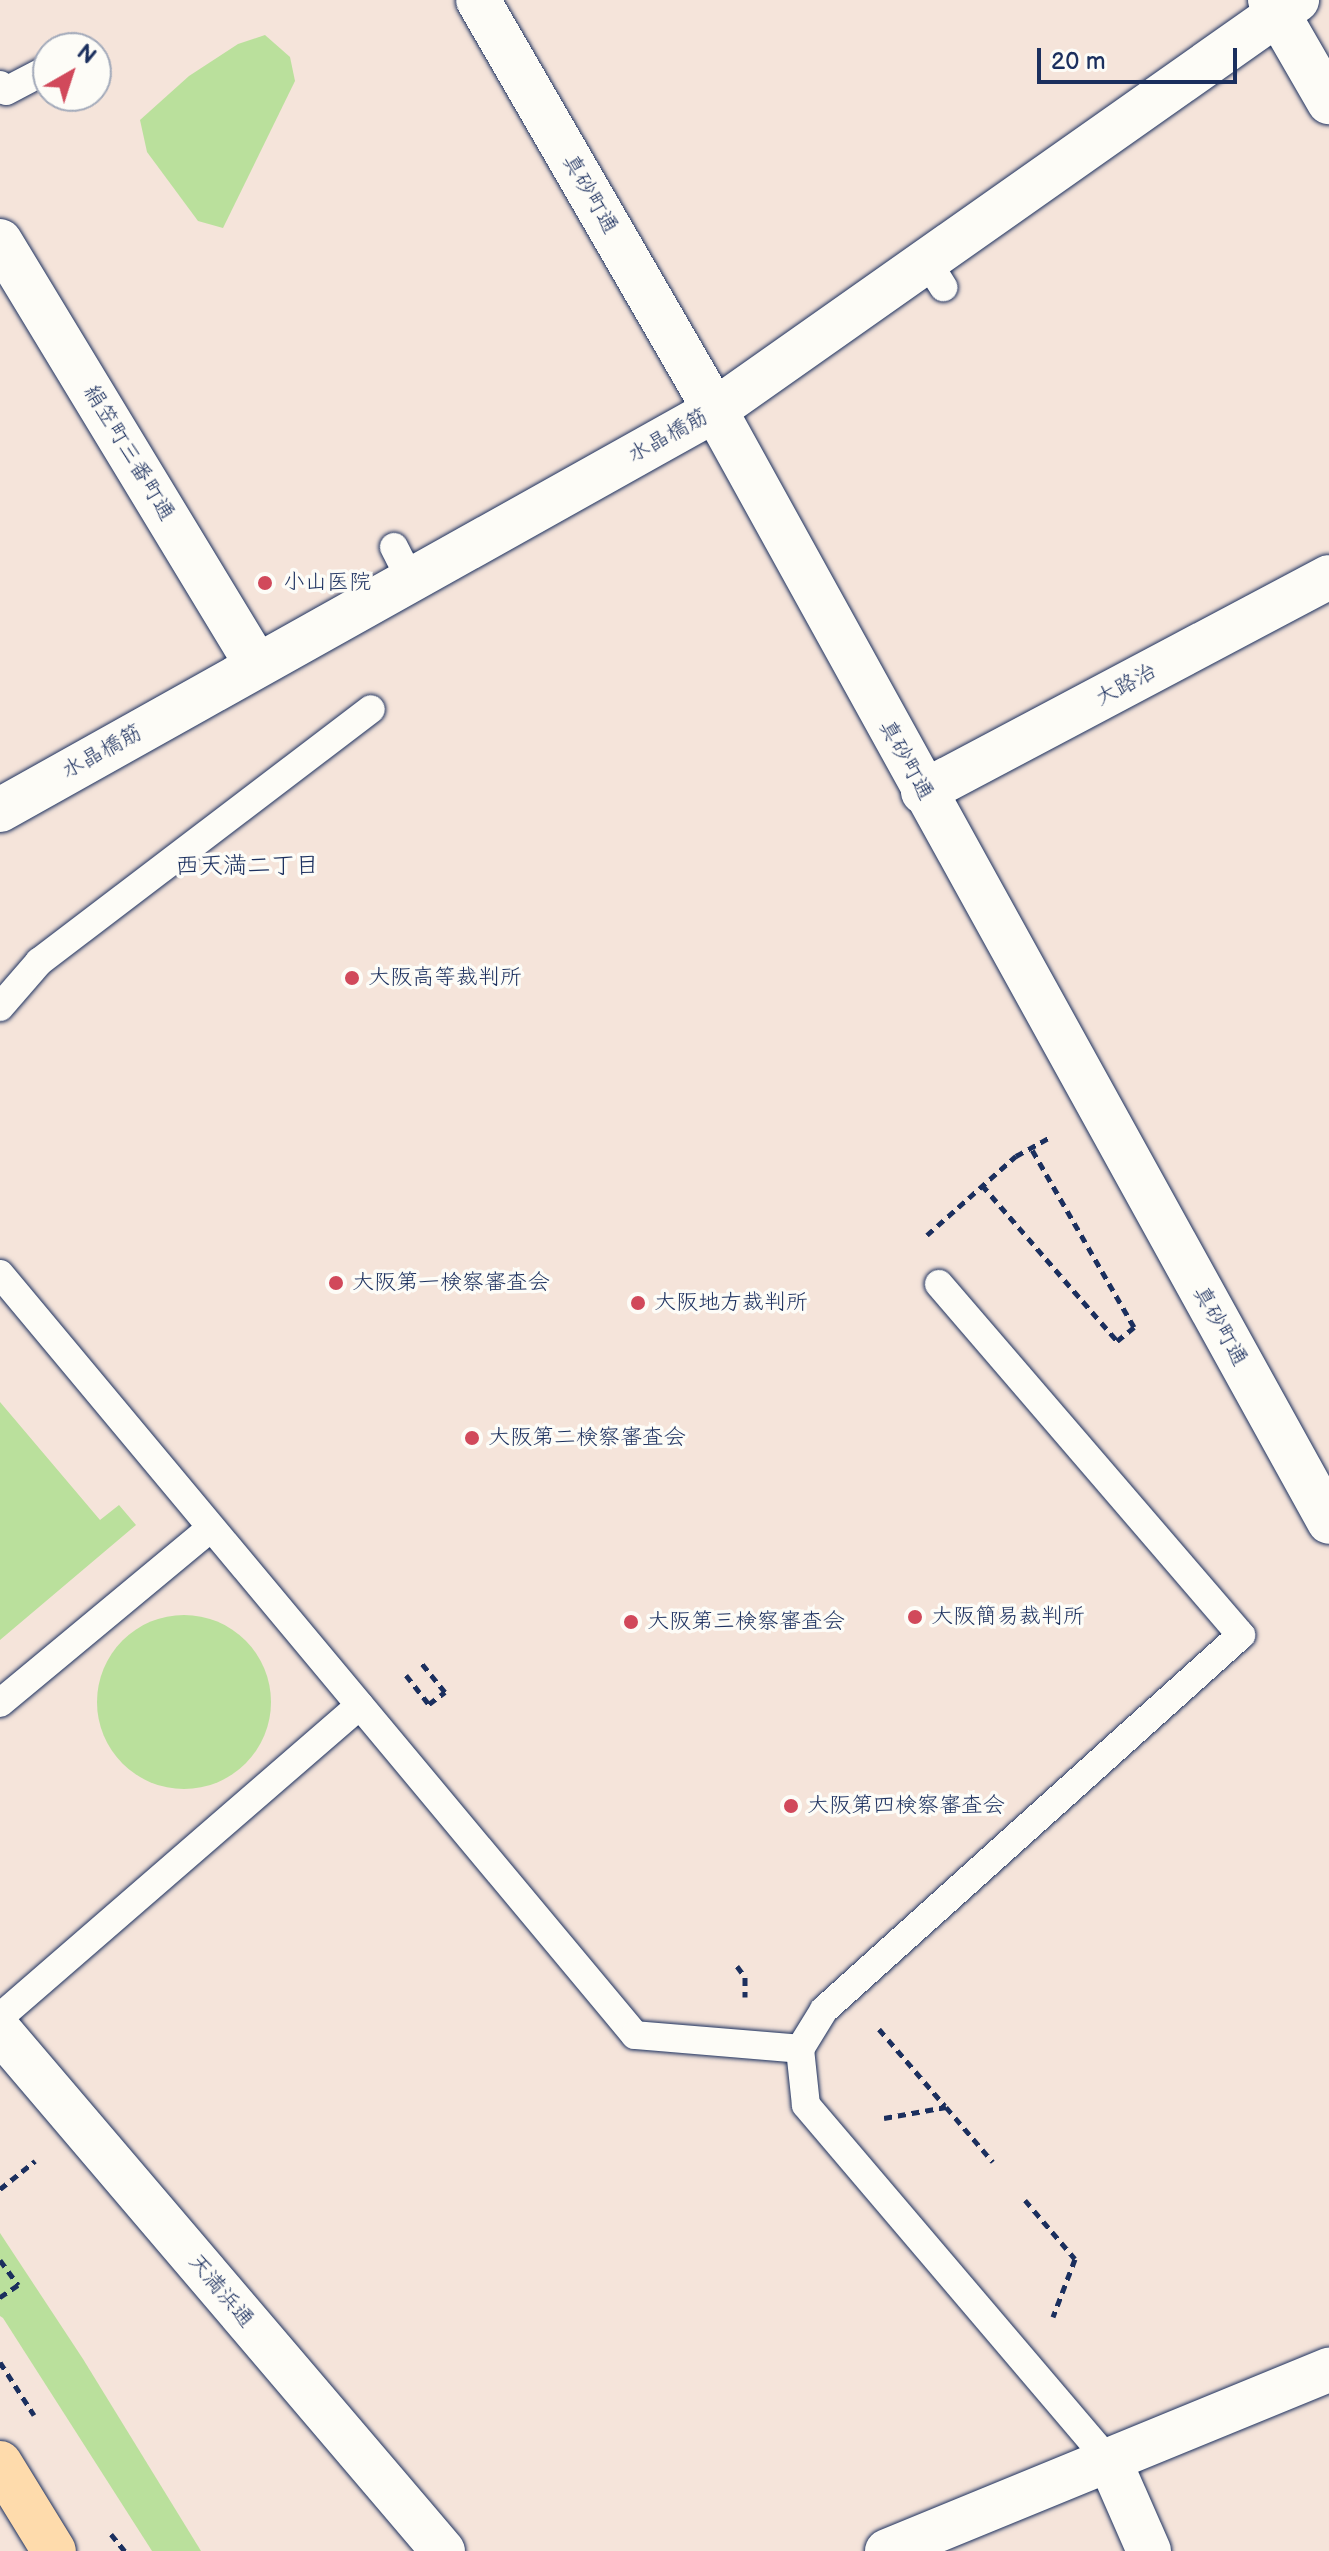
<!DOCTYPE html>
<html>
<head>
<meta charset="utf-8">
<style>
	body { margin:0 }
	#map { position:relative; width:1329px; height:2551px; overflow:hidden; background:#f5e4da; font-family:"Balsamiq Sans","Klee One",sans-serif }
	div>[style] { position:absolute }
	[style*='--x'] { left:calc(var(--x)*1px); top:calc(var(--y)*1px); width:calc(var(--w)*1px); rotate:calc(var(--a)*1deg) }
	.green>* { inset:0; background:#bae09c }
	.round { border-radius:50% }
	.pier>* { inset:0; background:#f5e4da }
	.path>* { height:5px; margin-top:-2.5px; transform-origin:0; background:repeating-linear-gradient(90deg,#1b2f5e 0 8px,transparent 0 14px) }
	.roads { filter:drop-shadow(0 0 2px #1b2f5e) drop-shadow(0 0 2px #1b2f5e) }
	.lane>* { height:28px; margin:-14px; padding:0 14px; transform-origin:14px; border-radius:14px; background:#fdfcf7 }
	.street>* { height:44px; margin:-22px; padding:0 22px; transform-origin:22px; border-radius:22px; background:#fdfcf7 }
	.secondary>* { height:44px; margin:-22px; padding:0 22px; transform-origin:22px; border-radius:22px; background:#fdfcf7 }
	.highway>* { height:44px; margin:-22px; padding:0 22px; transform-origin:22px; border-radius:22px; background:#fedbac }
	.dots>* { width:22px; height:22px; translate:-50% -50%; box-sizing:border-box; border:4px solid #fdfcf7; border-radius:50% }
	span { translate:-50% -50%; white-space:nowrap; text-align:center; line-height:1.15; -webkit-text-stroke:7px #fdfcf7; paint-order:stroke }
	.street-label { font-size:22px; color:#1b2f5e }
	.poi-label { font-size:22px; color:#1b2f5e }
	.left { translate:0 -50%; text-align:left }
	.neighbourhood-label { font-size:24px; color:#1b2f5e }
	.north { position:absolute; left:32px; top:32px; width:80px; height:80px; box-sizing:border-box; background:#fdfcf7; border:2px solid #a3aaba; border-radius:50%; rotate:39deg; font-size:22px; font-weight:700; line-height:32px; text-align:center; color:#1b2f5e }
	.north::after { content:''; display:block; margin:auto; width:28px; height:36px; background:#d1495b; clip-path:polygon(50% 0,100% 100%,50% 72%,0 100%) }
	.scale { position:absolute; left:1037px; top:48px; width:200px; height:36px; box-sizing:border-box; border:4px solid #1b2f5e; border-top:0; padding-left:10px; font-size:24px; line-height:28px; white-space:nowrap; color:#1b2f5e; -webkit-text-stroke:6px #fdfcf7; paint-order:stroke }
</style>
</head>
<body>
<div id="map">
	<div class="green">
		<div style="clip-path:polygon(265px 35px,290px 57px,295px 81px,223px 228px,198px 221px,147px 152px,140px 120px,189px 76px,238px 44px)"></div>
		<div style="clip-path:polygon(0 1402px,100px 1520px,119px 1505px,136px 1525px,0 1640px)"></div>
		<div class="round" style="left:97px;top:1615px;width:174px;height:174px"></div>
		<div style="clip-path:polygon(0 2233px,83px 2359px,201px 2551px,0 2551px)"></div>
	</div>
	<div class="pier">
		<div style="clip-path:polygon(0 2316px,3px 2318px,152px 2551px,0 2551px)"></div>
	</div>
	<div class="path">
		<div style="--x:982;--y:1185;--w:206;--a:49.1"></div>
		<div style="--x:1117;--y:1341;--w:22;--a:-39"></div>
		<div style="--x:1134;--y:1327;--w:207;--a:-119.9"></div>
		<div style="--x:927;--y:1235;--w:119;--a:-41.6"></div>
		<div style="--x:1016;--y:1156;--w:39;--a:-29"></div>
		<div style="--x:406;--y:1675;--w:37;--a:52"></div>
		<div style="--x:429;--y:1704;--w:20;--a:-37"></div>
		<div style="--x:445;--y:1692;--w:38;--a:-129"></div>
		<div style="--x:737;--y:1966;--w:14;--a:54"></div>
		<div style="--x:745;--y:1977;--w:20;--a:90"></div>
		<div style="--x:879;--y:2029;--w:101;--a:49.4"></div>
		<div style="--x:884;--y:2118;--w:63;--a:-10.1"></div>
		<div style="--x:946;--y:2107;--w:72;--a:49.5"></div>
		<div style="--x:0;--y:2189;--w:45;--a:-38.7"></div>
		<div style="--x:1025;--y:2200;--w:77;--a:49.7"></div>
		<div style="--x:1075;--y:2259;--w:62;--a:110.8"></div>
		<div style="--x:0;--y:2260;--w:31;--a:54"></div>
		<div style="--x:18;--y:2285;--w:22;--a:146"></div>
		<div style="--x:0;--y:2362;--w:63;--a:57.3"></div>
		<div style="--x:111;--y:2534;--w:22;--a:51"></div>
	</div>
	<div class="roads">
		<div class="lane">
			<div style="--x:0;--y:85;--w:8;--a:45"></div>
			<div style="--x:6;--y:91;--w:45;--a:-27.7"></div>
			<div style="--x:927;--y:261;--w:31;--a:58"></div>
			<div style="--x:394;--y:547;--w:38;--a:63"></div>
			<div style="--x:0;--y:1007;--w:60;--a:-49.1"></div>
			<div style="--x:39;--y:962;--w:417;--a:-37.3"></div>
			<div style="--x:0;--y:1274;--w:991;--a:50.16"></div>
			<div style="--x:635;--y:2035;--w:166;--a:4.8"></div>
			<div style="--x:939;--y:1284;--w:463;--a:49.3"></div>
			<div style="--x:1241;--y:1635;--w:561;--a:138.04"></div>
			<div style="--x:824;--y:2010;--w:46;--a:121.6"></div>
			<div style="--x:800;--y:2049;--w:56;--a:83.9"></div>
			<div style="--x:806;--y:2105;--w:469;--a:49.6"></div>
			<div style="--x:0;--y:1703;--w:274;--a:-39.7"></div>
			<div style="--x:0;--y:2017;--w:476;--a:-40.9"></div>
		</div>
		<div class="street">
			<div style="--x:478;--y:0;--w:474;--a:60"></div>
			<div style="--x:715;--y:410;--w:1270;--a:61.09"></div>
			<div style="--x:1270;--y:0;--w:118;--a:60"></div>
			<div style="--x:0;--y:241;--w:496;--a:58.8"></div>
			<div style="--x:715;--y:410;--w:712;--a:-35.16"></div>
			<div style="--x:923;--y:792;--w:459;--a:-27.9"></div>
			<div style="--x:1110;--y:2462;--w:97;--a:66.3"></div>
			<div style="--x:887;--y:2551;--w:478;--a:-22.3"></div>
		</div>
		<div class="secondary">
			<div style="--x:0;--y:810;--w:819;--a:-29.22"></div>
			<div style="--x:0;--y:2031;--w:683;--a:49.57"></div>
		</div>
		<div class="highway">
			<div style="--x:0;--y:2463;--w:103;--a:58.5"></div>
		</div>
	</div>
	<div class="dots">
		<div style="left:265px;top:583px;background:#d1495b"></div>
		<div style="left:352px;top:978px;background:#d1495b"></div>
		<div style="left:336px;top:1283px;background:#d1495b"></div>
		<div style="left:638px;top:1303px;background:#d1495b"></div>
		<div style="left:472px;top:1438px;background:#d1495b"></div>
		<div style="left:915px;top:1617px;background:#d1495b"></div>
		<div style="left:631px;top:1622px;background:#d1495b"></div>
		<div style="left:791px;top:1806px;background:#d1495b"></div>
	</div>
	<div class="street-label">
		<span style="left:590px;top:194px;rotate:60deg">真砂町通</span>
		<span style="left:668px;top:436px;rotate:-29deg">水晶橋筋</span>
		<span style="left:129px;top:453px;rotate:59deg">絹笠町三番町通</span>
		<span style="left:1126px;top:685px;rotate:-28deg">大路治</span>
		<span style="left:102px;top:752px;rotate:-29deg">水晶橋筋</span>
		<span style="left:906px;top:760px;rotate:61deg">真砂町通</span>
		<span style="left:1220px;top:1326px;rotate:61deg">真砂町通</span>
		<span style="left:221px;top:2291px;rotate:50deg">天満浜通</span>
	</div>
	<div class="poi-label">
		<span class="left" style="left:283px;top:583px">小山医院</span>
		<span class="left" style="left:368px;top:978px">大阪高等裁判所</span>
		<span class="left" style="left:352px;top:1283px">大阪第一検察審査会</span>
		<span class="left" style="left:654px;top:1303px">大阪地方裁判所</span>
		<span class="left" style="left:488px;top:1438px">大阪第二検察審査会</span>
		<span class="left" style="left:931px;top:1617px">大阪簡易裁判所</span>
		<span class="left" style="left:647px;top:1622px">大阪第三検察審査会</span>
		<span class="left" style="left:807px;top:1806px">大阪第四検察審査会</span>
	</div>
	<div class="neighbourhood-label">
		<span style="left:247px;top:866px">西天満二丁目</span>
	</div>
	<div class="north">N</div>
	<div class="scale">20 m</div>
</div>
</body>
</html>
